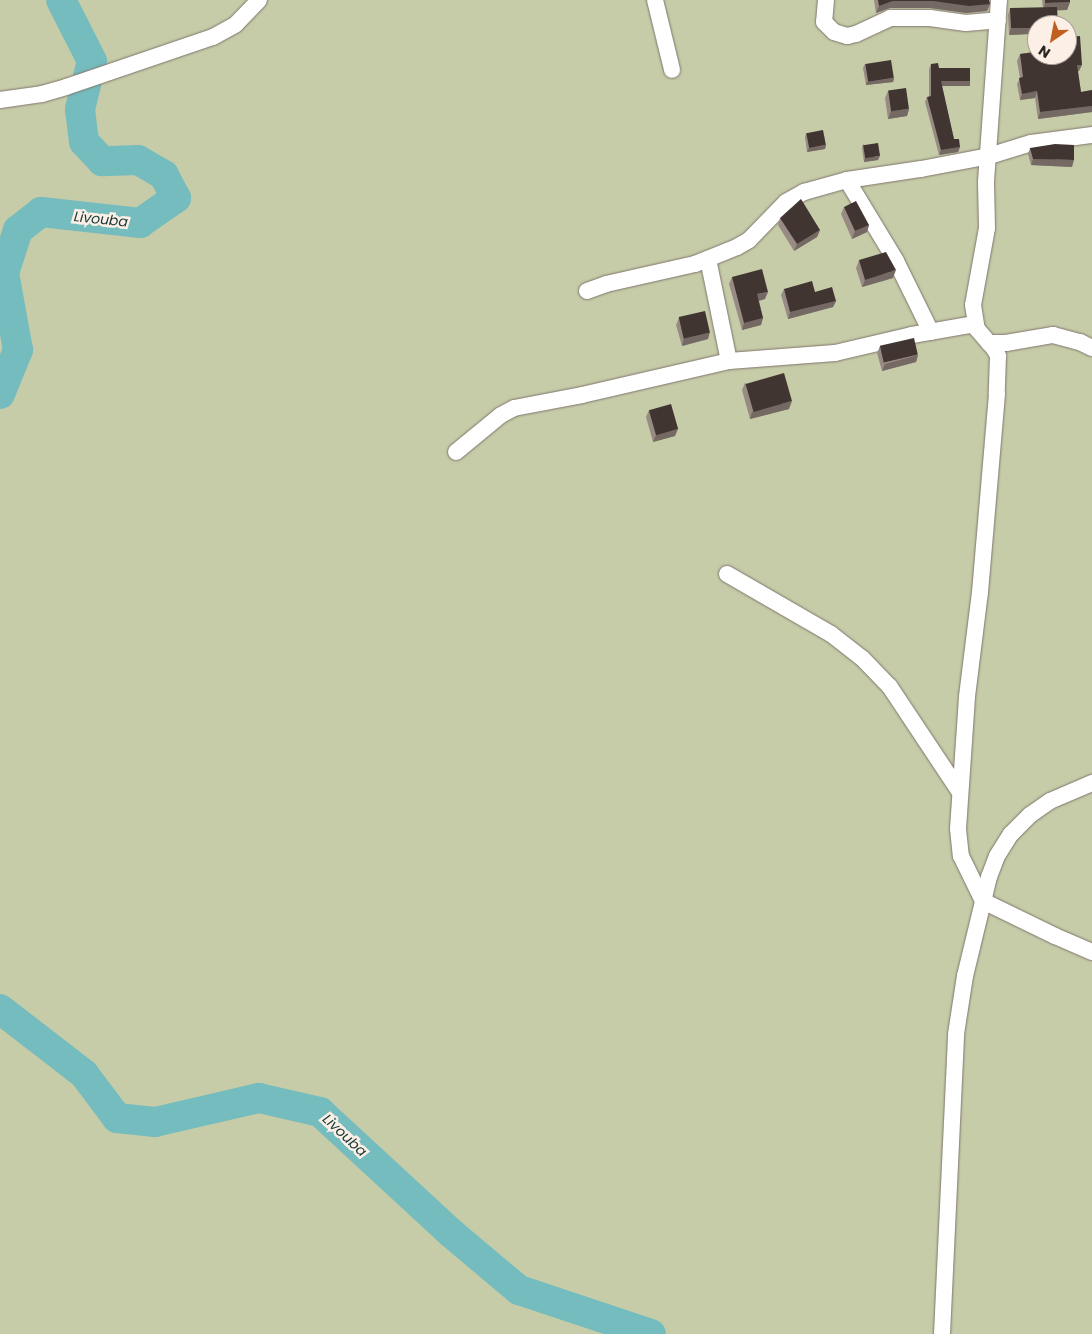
<!DOCTYPE html>
<html>
<head>
<meta charset="utf-8">
<style>
	body { margin:0 }
	#map { position:relative; width:1092px; height:1334px; overflow:hidden; background:#eee1d8; font-family:Poppins,sans-serif }
	div>[style] { position:absolute }
	[style*='--x'] { left:calc(var(--x)*1px); top:calc(var(--y)*1px); width:calc(var(--w)*1px); rotate:calc(var(--a)*1deg) }
	.green>* { inset:0; background:#c6cca8 }
	.river>* { height:30px; margin:-15px; padding:0 15px; transform-origin:15px; border-radius:15px; background:#75bcbe }
	.roads { filter:drop-shadow(0 0 1px #81756d) drop-shadow(0 0 1px #81756d) }
	.minor>* { height:16px; margin:-8px; padding:0 8px; transform-origin:8px; border-radius:8px; background:#fff }
	.wall>* { inset:0; background:#988b84 }
	.shaded-wall>* { inset:0; background:#756963; transform-origin:0 0 }
	.building>* { inset:0; background:#413531; transform-origin:0 0 }
	span { translate:-50% -50%; white-space:nowrap; text-align:center; line-height:1.15; -webkit-text-stroke:5px #fcefe5; paint-order:stroke }
	.water-label { font-size:14px; color:#15393a; font-style:italic }
	.north { position:absolute; left:1027px; top:15px; width:50px; height:50px; box-sizing:border-box; background:#fcefe5; border:1px solid #a89e97; border-radius:50%; rotate:213deg; font-size:14px; font-weight:700; line-height:20px; text-align:center; color:#2a2521 }
	.north::after { content:''; display:block; margin:auto; width:18px; height:22px; background:#c05f1f; clip-path:polygon(50% 0,100% 100%,50% 72%,0 100%) }
</style>
</head>
<body>
<div id="map">
	<div class="green">
		<div style="clip-path:polygon(evenodd,0 0,1092px 0,1092px 1334px,0 1334px,0 0,1037px 25px,1067px 25px,1067px 55px,1037px 55px,1037px 25px)"></div>
	</div>
	<div class="river">
		<div style="--x:0;--y:394;--w:48;--a:-67.8"></div>
		<div style="--x:18;--y:350;--w:78;--a:-100.3"></div>
		<div style="--x:4;--y:273;--w:45;--a:-72"></div>
		<div style="--x:18;--y:230;--w:29;--a:-38"></div>
		<div style="--x:41;--y:212;--w:100;--a:6.3"></div>
		<div style="--x:140;--y:223;--w:44;--a:-34.8"></div>
		<div style="--x:176;--y:198;--w:26;--a:-118"></div>
		<div style="--x:164;--y:175;--w:30;--a:-150"></div>
		<div style="--x:138;--y:160;--w:36;--a:178"></div>
		<div style="--x:102;--y:161;--w:26;--a:-133"></div>
		<div style="--x:84;--y:142;--w:33;--a:-97"></div>
		<div style="--x:80;--y:109;--w:49;--a:-76"></div>
		<div style="--x:92;--y:61;--w:68;--a:-116.9"></div>
		<div style="--x:0;--y:1009;--w:106;--a:37.7"></div>
		<div style="--x:84;--y:1074;--w:55;--a:53.1"></div>
		<div style="--x:117;--y:1118;--w:38;--a:6"></div>
		<div style="--x:155;--y:1122;--w:107;--a:-13"></div>
		<div style="--x:259;--y:1098;--w:63;--a:12.9"></div>
		<div style="--x:320;--y:1112;--w:178;--a:42.7"></div>
		<div style="--x:451;--y:1233;--w:89;--a:40"></div>
		<div style="--x:519;--y:1290;--w:139;--a:18.4"></div>
	</div>
	<div class="roads">
		<div class="minor">
			<div style="--x:655;--y:0;--w:72;--a:76.3"></div>
			<div style="--x:826;--y:0;--w:22;--a:95"></div>
			<div style="--x:824;--y:22;--w:14;--a:45"></div>
			<div style="--x:834;--y:32;--w:14;--a:17"></div>
			<div style="--x:847;--y:36;--w:9;--a:-13"></div>
			<div style="--x:856;--y:34;--w:38;--a:-25"></div>
			<div style="--x:890;--y:18;--w:40;--a:0"></div>
			<div style="--x:930;--y:18;--w:36;--a:8"></div>
			<div style="--x:966;--y:23;--w:32;--a:-5"></div>
			<div style="--x:999;--y:0;--w:183;--a:94.1"></div>
			<div style="--x:986;--y:183;--w:45;--a:88.7"></div>
			<div style="--x:987;--y:228;--w:78;--a:100.3"></div>
			<div style="--x:973;--y:305;--w:24;--a:81"></div>
			<div style="--x:977;--y:329;--w:28;--a:49"></div>
			<div style="--x:995;--y:350;--w:7;--a:63"></div>
			<div style="--x:998;--y:356;--w:38;--a:92"></div>
			<div style="--x:997;--y:394;--w:199;--a:94.9"></div>
			<div style="--x:980;--y:592;--w:106;--a:97.1"></div>
			<div style="--x:967;--y:697;--w:132;--a:93.9"></div>
			<div style="--x:958;--y:829;--w:27;--a:84"></div>
			<div style="--x:961;--y:856;--w:50;--a:63.9"></div>
			<div style="--x:983;--y:901;--w:80;--a:25.9"></div>
			<div style="--x:1055;--y:936;--w:40;--a:23.4"></div>
			<div style="--x:0;--y:100;--w:42;--a:-8.1"></div>
			<div style="--x:42;--y:94;--w:25;--a:-16"></div>
			<div style="--x:66;--y:87;--w:155;--a:-18.8"></div>
			<div style="--x:213;--y:37;--w:26;--a:-29"></div>
			<div style="--x:236;--y:24;--w:33;--a:-46"></div>
			<div style="--x:847;--y:180;--w:95;--a:58.8"></div>
			<div style="--x:896;--y:261;--w:79;--a:63.8"></div>
			<div style="--x:708;--y:259;--w:104;--a:78.4"></div>
			<div style="--x:587;--y:291;--w:20;--a:-20"></div>
			<div style="--x:606;--y:284;--w:91;--a:-12.7"></div>
			<div style="--x:695;--y:264;--w:45;--a:-22"></div>
			<div style="--x:737;--y:247;--w:14;--a:-30"></div>
			<div style="--x:749;--y:240;--w:53;--a:-45.8"></div>
			<div style="--x:786;--y:202;--w:21;--a:-29"></div>
			<div style="--x:804;--y:192;--w:45;--a:-15.6"></div>
			<div style="--x:847;--y:180;--w:75;--a:-8.5"></div>
			<div style="--x:921;--y:169;--w:69;--a:-10.8"></div>
			<div style="--x:989;--y:156;--w:44;--a:-17.2"></div>
			<div style="--x:1031;--y:143;--w:62;--a:-7.5"></div>
			<div style="--x:989;--y:343;--w:17;--a:0"></div>
			<div style="--x:1006;--y:343;--w:48;--a:-9.7"></div>
			<div style="--x:1053;--y:335;--w:28;--a:15"></div>
			<div style="--x:1080;--y:342;--w:13;--a:27"></div>
			<div style="--x:456;--y:452;--w:58;--a:-39.4"></div>
			<div style="--x:501;--y:415;--w:15;--a:-28"></div>
			<div style="--x:514;--y:408;--w:69;--a:-10.8"></div>
			<div style="--x:582;--y:395;--w:151;--a:-13"></div>
			<div style="--x:729;--y:361;--w:106;--a:-4.3"></div>
			<div style="--x:835;--y:353;--w:79;--a:-13.2"></div>
			<div style="--x:912;--y:335;--w:64;--a:-9.9"></div>
			<div style="--x:727;--y:574;--w:120;--a:30"></div>
			<div style="--x:831;--y:634;--w:39;--a:38"></div>
			<div style="--x:862;--y:658;--w:40;--a:46"></div>
			<div style="--x:890;--y:687;--w:125;--a:56.4"></div>
			<div style="--x:942;--y:1334;--w:300;--a:-87.3"></div>
			<div style="--x:956;--y:1034;--w:59;--a:-81.2"></div>
			<div style="--x:965;--y:976;--w:102;--a:-76.4"></div>
			<div style="--x:989;--y:877;--w:22;--a:-69"></div>
			<div style="--x:997;--y:856;--w:26;--a:-58"></div>
			<div style="--x:1011;--y:834;--w:27;--a:-45"></div>
			<div style="--x:1030;--y:815;--w:24;--a:-35"></div>
			<div style="--x:1050;--y:801;--w:46;--a:-23.2"></div>
		</div>
	</div>
	<div class="wall">
		<div style="clip-path:polygon(874px 0,989px 0,990px 4px,987px 11px,966px 13px,930px 8px,890px 8px,876px 13px)"></div>
		<div style="clip-path:polygon(1042px 0,1070px 0,1070px 2px,1067px 10px,1057px 10px,1037px 25px,1079px 71px,1078px 71px,1081px 92px,1092px 90px,1092px 112px,1038px 119px,1035px 98px,1020px 100px,1017px 84px,1020px 78px,1017px 61px,1020px 54px,1032px 52px,1030px 34px,1009px 35px,1008px 15px,1010px 8px,1043px 8px)"></div>
		<div style="clip-path:polygon(865px 64px,894px 78px,893px 82px,866px 85px,863px 68px)"></div>
		<div style="clip-path:polygon(931px 64px,939px 68px,970px 81px,968px 86px,942px 86px,954px 139px,960px 147px,958px 152px,939px 155px,925px 102px,927px 97px,929px 97px,929px 69px)"></div>
		<div style="clip-path:polygon(888px 91px,909px 109px,907px 116px,888px 119px,885px 98px)"></div>
		<div style="clip-path:polygon(806px 133px,826px 145px,825px 149px,807px 152px,805px 137px)"></div>
		<div style="clip-path:polygon(863px 144px,878px 160px,864px 162px,862px 148px)"></div>
		<div style="clip-path:polygon(1030px 148px,1072px 167px,1031px 165px,1028px 154px)"></div>
		<div style="clip-path:polygon(844px 207px,869px 225px,867px 232px,852px 239px,841px 214px)"></div>
		<div style="clip-path:polygon(780px 218px,820px 230px,817px 237px,794px 251px,778px 225px)"></div>
		<div style="clip-path:polygon(859px 260px,893px 278px,862px 287px,856px 268px)"></div>
		<div style="clip-path:polygon(732px 277px,765px 299px,759px 301px,763px 318px,761px 325px,742px 330px,729px 284px)"></div>
		<div style="clip-path:polygon(784px 289px,815px 292px,836px 301px,833px 307px,788px 319px,781px 295px)"></div>
		<div style="clip-path:polygon(679px 318px,708px 339px,682px 346px,676px 325px)"></div>
		<div style="clip-path:polygon(880px 346px,918px 355px,916px 362px,882px 371px,877px 353px)"></div>
		<div style="clip-path:polygon(745px 383px,789px 409px,750px 419px,742px 390px)"></div>
		<div style="clip-path:polygon(649px 410px,675px 436px,653px 442px,646px 417px)"></div>
	</div>
	<div class="shaded-wall">
		<div style="clip-path:polygon(893px 1px,933px 1px,990px 4px,987px 11px,966px 13px,930px 8px,890px 8px,876px 13px,879px 6px)"></div>
		<div style="clip-path:polygon(1070px 2px,1067px 10px,1043px 11px,1045px 3px)"></div>
		<div style="clip-path:polygon(1011px 28px,1033px 28px,1030px 34px,1009px 35px)"></div>
		<div style="clip-path:polygon(1077px 65px,1082px 65px,1079px 71px,1075px 72px)"></div>
		<div style="clip-path:polygon(894px 78px,893px 82px,866px 85px,867px 82px)"></div>
		<div style="left:941px;top:81px;width:29px;height:5px"></div>
		<div style="clip-path:polygon(1037px 91px,1035px 98px,1020px 100px,1022px 94px)"></div>
		<div style="clip-path:polygon(1092px 106px,1092px 112px,1038px 119px,1040px 112px)"></div>
		<div style="clip-path:polygon(909px 109px,907px 116px,888px 119px,891px 111px)"></div>
		<div style="clip-path:polygon(826px 145px,825px 149px,807px 152px,809px 148px)"></div>
		<div style="clip-path:polygon(960px 147px,958px 152px,939px 155px,941px 150px)"></div>
		<div style="clip-path:polygon(880px 156px,878px 160px,864px 162px,865px 158px)"></div>
		<div style="clip-path:polygon(1033px 159px,1074px 160px,1072px 167px,1031px 165px)"></div>
		<div style="clip-path:polygon(869px 225px,867px 232px,852px 239px,855px 231px)"></div>
		<div style="clip-path:polygon(820px 230px,817px 237px,794px 251px,797px 244px)"></div>
		<div style="clip-path:polygon(896px 270px,893px 278px,862px 287px,865px 280px)"></div>
		<div style="clip-path:polygon(768px 292px,765px 299px,754px 302px,757px 294px)"></div>
		<div style="clip-path:polygon(836px 301px,833px 307px,788px 319px,790px 312px)"></div>
		<div style="clip-path:polygon(763px 318px,761px 325px,742px 330px,744px 323px)"></div>
		<div style="clip-path:polygon(710px 332px,708px 339px,682px 346px,684px 338px)"></div>
		<div style="clip-path:polygon(918px 355px,916px 362px,882px 371px,885px 364px)"></div>
		<div style="clip-path:polygon(792px 401px,789px 409px,750px 419px,752px 412px)"></div>
		<div style="clip-path:polygon(678px 429px,675px 436px,653px 442px,656px 435px)"></div>
	</div>
	<div class="building">
		<div style="clip-path:polygon(878px 0,989px 0,990px 4px,969px 6px,933px 1px,893px 1px,879px 6px)"></div>
		<div style="clip-path:polygon(1045px 0,1070px 0,1070px 2px,1045px 3px)"></div>
		<div style="clip-path:polygon(1057px 7px,1058px 25px,1037px 25px,1037px 55px,1067px 55px,1067px 37px,1080px 36px,1082px 65px,1077px 65px,1081px 92px,1092px 90px,1092px 106px,1040px 112px,1037px 91px,1022px 94px,1019px 78px,1023px 77px,1020px 54px,1035px 52px,1033px 28px,1011px 28px,1010px 8px)"></div>
		<div style="left:891px;top:60px;width:18px;height:26px;rotate:81deg"></div>
		<div style="clip-path:polygon(938px 63px,939px 68px,970px 68px,970px 81px,941px 81px,954px 139px,959px 139px,960px 147px,941px 150px,927px 97px,931px 96px,931px 64px)"></div>
		<div style="left:906px;top:88px;width:21px;height:18px;rotate:82deg"></div>
		<div style="left:823px;top:130px;width:15px;height:17px;rotate:79deg"></div>
		<div style="left:878px;top:143px;width:13px;height:15px;rotate:81deg"></div>
		<div style="clip-path:polygon(1055px 144px,1074px 145px,1074px 160px,1033px 159px,1030px 148px)"></div>
		<div style="clip-path:polygon(801px 199px,820px 230px,797px 244px,780px 218px)"></div>
		<div style="clip-path:polygon(856px 201px,869px 225px,855px 231px,844px 207px)"></div>
		<div style="clip-path:polygon(886px 252px,896px 270px,865px 280px,859px 260px)"></div>
		<div style="clip-path:polygon(762px 269px,768px 292px,757px 294px,763px 318px,744px 323px,732px 277px)"></div>
		<div style="clip-path:polygon(812px 281px,815px 292px,832px 287px,836px 301px,790px 312px,784px 289px)"></div>
		<div style="left:705px;top:311px;width:22px;height:27px;rotate:77deg"></div>
		<div style="left:914px;top:338px;width:17px;height:35px;rotate:77deg"></div>
		<div style="left:784px;top:373px;width:29px;height:40px;rotate:74deg"></div>
		<div style="left:671px;top:404px;width:26px;height:23px;rotate:74deg"></div>
	</div>
	<div class="water-label">
		<span style="left:101px;top:219px;rotate:6deg">Livouba</span>
		<span style="left:345px;top:1135px;rotate:43deg">Livouba</span>
	</div>
	<div class="north">N</div>
</div>
</body>
</html>
